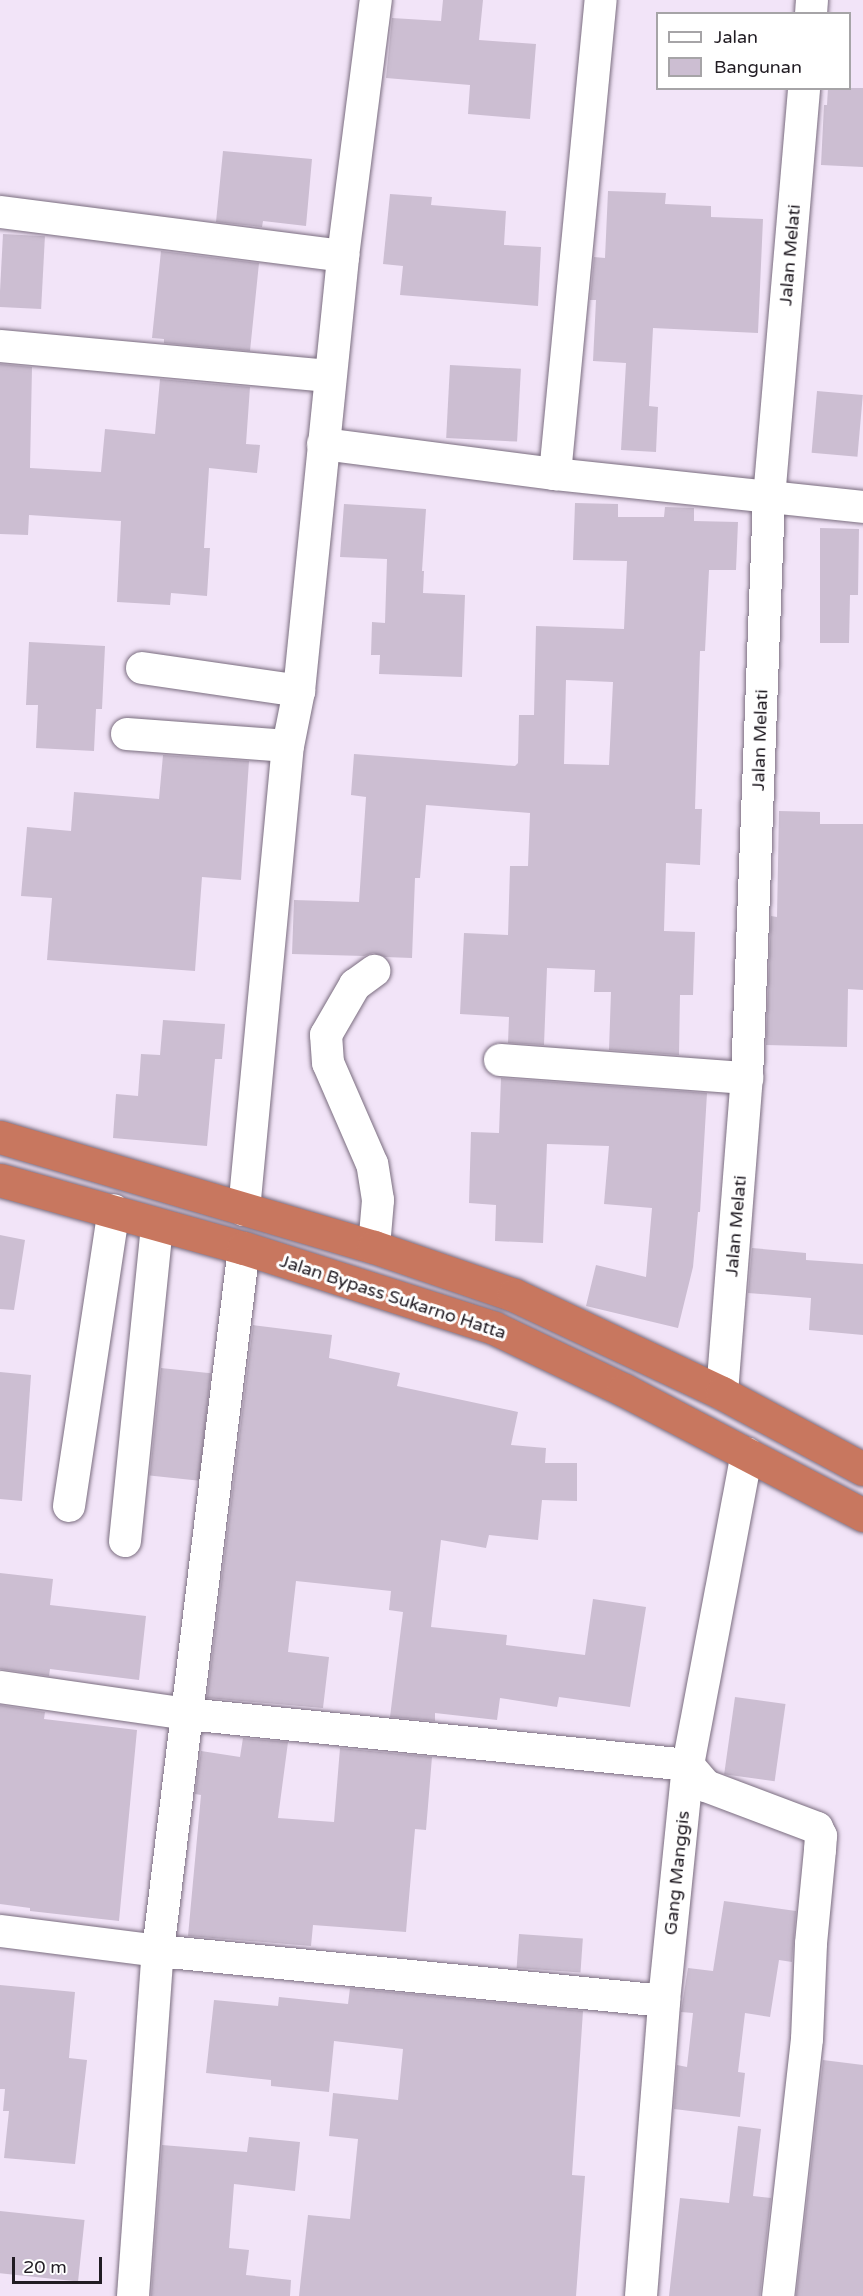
<!DOCTYPE html>
<html>
<head>
<meta charset="utf-8">
<style>
	body { margin:0 }
	#map { position:relative; width:863px; height:2296px; overflow:hidden; background:#f2e4f8; font-family:"Varela Round",sans-serif }
	div>[style] { position:absolute }
	[style*='--x'] { left:calc(var(--x)*1px); top:calc(var(--y)*1px); width:calc(var(--w)*1px); rotate:calc(var(--a)*1deg) }
	.building>* { inset:0; background:#ccbed2; transform-origin:0 0 }
	.roads { filter:drop-shadow(0 0 2px #7a6d7f) drop-shadow(0 0 2px #7a6d7f) }
	.minor>* { height:32px; margin:-16px; padding:0 16px; transform-origin:16px; border-radius:16px; background:#fff }
	.highway>* { height:33px; margin:-16.5px; padding:0 16.5px; transform-origin:16.5px; border-radius:16.5px; background:#c8775f }
	span { translate:-50% -50%; white-space:nowrap; text-align:center; line-height:1.15; -webkit-text-stroke:6px #fff; paint-order:stroke }
	.street-label { font-size:18px; color:#211c23 }
	.legend { position:absolute; left:656px; top:12px; width:195px; height:78px; box-sizing:border-box; background:#fff; border:2px solid #a6a4a7; margin:0; padding:8px 10px; list-style:none; font-size:18px; color:#211c23 }
	.legend li { display:flex; align-items:center; gap:12px; height:30px }
	.legend b { width:30px; border:2px solid #a6a4a7 }
	.scale { position:absolute; left:12px; top:2257px; width:90px; height:27px; box-sizing:border-box; border:3px solid #211c23; border-top:0; padding-left:8px; font-size:18px; line-height:21px; white-space:nowrap; color:#211c23; -webkit-text-stroke:4px #fff; paint-order:stroke }
</style>
</head>
<body>
<div id="map">
	<div class="building">
		<div style="clip-path:polygon(443px 0,483px 0,479px 40px,536px 44px,530px 119px,468px 114px,470px 85px,386px 78px,392px 18px,441px 21px)"></div>
		<div style="clip-path:polygon(828px 88px,863px 88px,863px 167px,821px 165px,824px 105px,827px 105px)"></div>
		<div style="clip-path:polygon(223px 151px,312px 159px,306px 226px,263px 221px,262px 227px,216px 222px)"></div>
		<div style="clip-path:polygon(608px 191px,666px 193px,665px 204px,711px 206px,711px 217px,763px 219px,758px 333px,653px 328px,649px 406px,658px 407px,656px 452px,621px 450px,626px 363px,593px 361px,596px 300px,590px 300px,594px 257px,605px 258px)"></div>
		<div style="clip-path:polygon(390px 194px,432px 197px,431px 205px,506px 211px,504px 245px,541px 247px,538px 306px,400px 295px,403px 266px,383px 264px)"></div>
		<div style="left:3px;top:234px;width:42px;height:73px;rotate:3deg"></div>
		<div style="clip-path:polygon(161px 251px,259px 263px,250px 351px,164px 343px,164px 339px,152px 338px)"></div>
		<div style="clip-path:polygon(0 364px,32px 367px,30px 468px,101px 472px,105px 429px,155px 434px,160px 379px,250px 387px,246px 444px,260px 445px,257px 473px,209px 468px,204px 548px,210px 548px,207px 596px,171px 593px,170px 605px,117px 602px,121px 521px,29px 515px,28px 535px,0 534px)"></div>
		<div style="left:450px;top:365px;width:71px;height:73px;rotate:3deg"></div>
		<div style="left:817px;top:391px;width:46px;height:62px;rotate:5deg"></div>
		<div style="clip-path:polygon(evenodd,575px 503px,618px 504px,618px 517px,664px 517px,665px 507px,694px 508px,694px 521px,738px 522px,736px 570px,709px 570px,705px 651px,700px 651px,695px 809px,702px 809px,700px 865px,666px 863px,664px 931px,695px 932px,693px 995px,680px 995px,679px 1055px,609px 1050px,611px 992px,594px 992px,595px 970px,547px 968px,544px 1045px,508px 1043px,509px 1017px,460px 1014px,464px 933px,508px 935px,510px 866px,528px 866px,530px 813px,426px 805px,420px 878px,415px 878px,412px 958px,385px 957px,373px 953px,364px 956px,292px 954px,294px 900px,359px 902px,366px 797px,351px 795px,354px 754px,515px 766px,518px 763px,519px 715px,534px 715px,536px 626px,624px 629px,627px 561px,573px 560px,575px 503px,566px 680px,613px 682px,609px 765px,564px 764px,566px 680px)"></div>
		<div style="clip-path:polygon(344px 504px,426px 509px,422px 571px,424px 571px,423px 593px,465px 595px,462px 677px,379px 674px,380px 655px,371px 655px,372px 622px,385px 623px,387px 559px,340px 557px)"></div>
		<div style="clip-path:polygon(820px 528px,859px 529px,858px 595px,850px 595px,849px 643px,820px 643px)"></div>
		<div style="clip-path:polygon(29px 642px,105px 646px,102px 709px,96px 709px,94px 751px,36px 748px,38px 705px,26px 705px)"></div>
		<div style="clip-path:polygon(163px 755px,249px 761px,241px 880px,202px 877px,195px 971px,47px 960px,52px 898px,21px 896px,27px 827px,71px 831px,74px 792px,159px 799px)"></div>
		<div style="clip-path:polygon(779px 811px,820px 812px,820px 824px,863px 824px,863px 990px,848px 989px,847px 1047px,766px 1045px,771px 916px,777px 917px)"></div>
		<div style="clip-path:polygon(163px 1020px,225px 1024px,222px 1059px,215px 1059px,207px 1146px,113px 1138px,116px 1094px,138px 1096px,141px 1054px,160px 1055px)"></div>
		<div style="clip-path:polygon(501px 1078px,707px 1093px,700px 1212px,698px 1212px,693px 1267px,678px 1328px,586px 1306px,596px 1265px,646px 1277px,652px 1208px,604px 1204px,609px 1146px,547px 1144px,543px 1243px,495px 1241px,496px 1205px,469px 1203px,471px 1132px,499px 1133px)"></div>
		<div style="clip-path:polygon(0 1235px,25px 1240px,14px 1310px,0 1309px)"></div>
		<div style="clip-path:polygon(752px 1248px,806px 1253px,806px 1260px,863px 1264px,863px 1335px,809px 1330px,811px 1298px,748px 1293px)"></div>
		<div style="clip-path:polygon(253px 1325px,332px 1335px,329px 1358px,400px 1373px,397px 1386px,518px 1412px,511px 1445px,546px 1448px,545px 1463px,577px 1463px,577px 1501px,542px 1500px,538px 1540px,489px 1535px,486px 1548px,441px 1540px,431px 1627px,507px 1635px,506px 1645px,585px 1655px,593px 1599px,646px 1607px,630px 1707px,559px 1697px,557px 1707px,500px 1698px,497px 1720px,435px 1713px,435px 1721px,390px 1717px,403px 1612px,389px 1610px,391px 1591px,296px 1581px,288px 1652px,329px 1657px,323px 1708px,207px 1698px)"></div>
		<div style="left:161px;top:1368px;width:50px;height:108px;rotate:6deg"></div>
		<div style="clip-path:polygon(0 1372px,31px 1375px,22px 1501px,0 1499px)"></div>
		<div style="clip-path:polygon(0 1573px,53px 1579px,50px 1605px,146px 1616px,139px 1680px,50px 1669px,49px 1676px,0 1669px)"></div>
		<div style="left:735px;top:1697px;width:51px;height:78px;rotate:8deg"></div>
		<div style="clip-path:polygon(0 1705px,45px 1712px,44px 1719px,137px 1730px,119px 1921px,30px 1911px,30px 1908px,0 1904px)"></div>
		<div style="clip-path:polygon(243px 1738px,288px 1742px,278px 1818px,334px 1822px,340px 1748px,432px 1757px,426px 1830px,415px 1829px,406px 1932px,313px 1925px,311px 1946px,188px 1936px,201px 1795px,195px 1794px,201px 1751px,240px 1757px)"></div>
		<div style="clip-path:polygon(724px 1901px,796px 1911px,792px 1962px,779px 1960px,770px 2017px,745px 2013px,738px 2072px,745px 2073px,740px 2117px,674px 2109px,677px 2065px,687px 2067px,693px 2013px,681px 2012px,688px 1968px,713px 1971px)"></div>
		<div style="left:519px;top:1934px;width:64px;height:34px;rotate:4deg"></div>
		<div style="clip-path:polygon(0 1985px,75px 1992px,69px 2058px,87px 2060px,75px 2164px,4px 2158px,9px 2111px,3px 2111px,5px 2089px,0 2089px)"></div>
		<div style="clip-path:polygon(350px 1988px,583px 2011px,572px 2175px,585px 2176px,576px 2296px,299px 2296px,308px 2215px,350px 2219px,358px 2139px,329px 2136px,333px 2093px,398px 2100px,403px 2049px,334px 2041px,329px 2092px,271px 2086px,271px 2080px,206px 2073px,214px 2000px,278px 2006px,279px 1997px,348px 2004px)"></div>
		<div style="clip-path:polygon(823px 2060px,863px 2065px,863px 2296px,796px 2296px)"></div>
		<div style="clip-path:polygon(738px 2126px,761px 2129px,753px 2196px,771px 2198px,760px 2296px,669px 2296px,680px 2198px,729px 2203px)"></div>
		<div style="clip-path:polygon(249px 2137px,300px 2142px,295px 2191px,234px 2184px,229px 2248px,249px 2250px,246px 2275px,291px 2280px,290px 2296px,151px 2296px,162px 2145px,247px 2152px)"></div>
		<div style="left:0;top:2211px;width:85px;height:62px;rotate:6deg"></div>
	</div>
	<div class="roads">
		<div class="minor">
			<div style="--x:811;--y:14;--w:14;--a:-86"></div>
			<div style="--x:0;--y:212;--w:346;--a:7.3"></div>
			<div style="--x:0;--y:346;--w:331;--a:5.2"></div>
			<div style="--x:323;--y:444;--w:234;--a:7.4"></div>
			<div style="--x:555;--y:474;--w:310;--a:6.1"></div>
			<div style="--x:555;--y:474;--w:476;--a:-84.5"></div>
			<div style="--x:142;--y:668;--w:159;--a:8.3"></div>
			<div style="--x:127;--y:734;--w:161;--a:4.3"></div>
			<div style="--x:500;--y:1060;--w:248;--a:4.2"></div>
			<div style="--x:244;--y:1210;--w:466;--a:-84.6"></div>
			<div style="--x:288;--y:746;--w:56;--a:-78.7"></div>
			<div style="--x:299;--y:691;--w:437;--a:-84.2"></div>
			<div style="--x:343;--y:256;--w:258;--a:-82.7"></div>
			<div style="--x:374;--y:1247;--w:47;--a:-85.1"></div>
			<div style="--x:378;--y:1200;--w:36;--a:-99"></div>
			<div style="--x:372;--y:1164;--w:110;--a:-113.5"></div>
			<div style="--x:328;--y:1063;--w:28;--a:-94"></div>
			<div style="--x:326;--y:1035;--w:58;--a:-59.9"></div>
			<div style="--x:355;--y:985;--w:24;--a:-36"></div>
			<div style="--x:722;--y:1393;--w:316;--a:-85.5"></div>
			<div style="--x:747;--y:1078;--w:580;--a:-87.83"></div>
			<div style="--x:769;--y:498;--w:411;--a:-85.1"></div>
			<div style="--x:69;--y:1506;--w:299;--a:-81.4"></div>
			<div style="--x:125;--y:1541;--w:318;--a:-84.2"></div>
			<div style="--x:0;--y:1687;--w:189;--a:8.2"></div>
			<div style="--x:187;--y:1714;--w:504;--a:5.81"></div>
			<div style="--x:688;--y:1765;--w:28;--a:49"></div>
			<div style="--x:706;--y:1786;--w:119;--a:20.7"></div>
			<div style="--x:817;--y:1828;--w:9;--a:63"></div>
			<div style="--x:821;--y:1836;--w:14;--a:94"></div>
			<div style="--x:820;--y:1850;--w:94;--a:95.5"></div>
			<div style="--x:811;--y:1944;--w:95;--a:92.4"></div>
			<div style="--x:807;--y:2039;--w:259;--a:96.4"></div>
			<div style="--x:0;--y:1931;--w:159;--a:7.2"></div>
			<div style="--x:158;--y:1951;--w:508;--a:5.64"></div>
			<div style="--x:133;--y:2296;--w:346;--a:-85.9"></div>
			<div style="--x:158;--y:1951;--w:708;--a:-83.03"></div>
			<div style="--x:641;--y:2296;--w:296;--a:-85.5"></div>
			<div style="--x:664;--y:2001;--w:237;--a:-84.2"></div>
			<div style="--x:688;--y:1765;--w:317;--a:-79.3"></div>
		</div>
		<div class="highway">
			<div style="--x:0;--y:1137;--w:390;--a:16.4"></div>
			<div style="--x:374;--y:1247;--w:148;--a:18.9"></div>
			<div style="--x:514;--y:1295;--w:230;--a:25.2"></div>
			<div style="--x:722;--y:1393;--w:160;--a:28.3"></div>
			<div style="--x:0;--y:1180;--w:253;--a:15.6"></div>
			<div style="--x:244;--y:1248;--w:262;--a:17.7"></div>
			<div style="--x:494;--y:1328;--w:144;--a:25.5"></div>
			<div style="--x:624;--y:1390;--w:270;--a:27.6"></div>
		</div>
	</div>
	<div class="street-label">
		<span style="left:790px;top:255px;rotate:-85deg">Jalan Melati</span>
		<span style="left:760px;top:740px;rotate:-88deg">Jalan Melati</span>
		<span style="left:736px;top:1226px;rotate:-85deg">Jalan Melati</span>
		<span style="left:393px;top:1297px;rotate:18deg">Jalan Bypass Sukarno Hatta</span>
		<span style="left:677px;top:1873px;rotate:-84deg">Gang Manggis</span>
	</div>
	<ul class="legend">
	<li><b style="height:8px;background:#fff"></b>Jalan</li>
	<li><b style="height:16px;background:#ccbed2"></b>Bangunan</li>
	</ul>
	<div class="scale">20 m</div>
</div>
</body>
</html>
